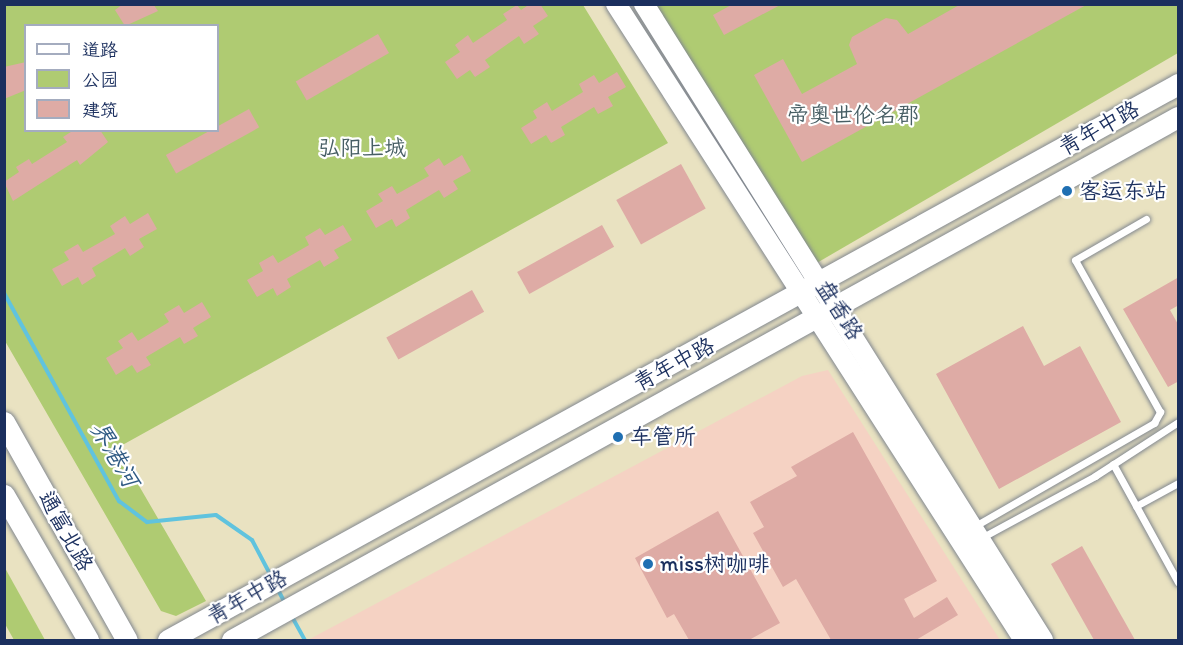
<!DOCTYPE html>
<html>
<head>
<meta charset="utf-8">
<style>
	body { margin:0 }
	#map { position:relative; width:1183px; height:645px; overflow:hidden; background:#e9e2c1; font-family:Itim,"LXGW WenKai TC",sans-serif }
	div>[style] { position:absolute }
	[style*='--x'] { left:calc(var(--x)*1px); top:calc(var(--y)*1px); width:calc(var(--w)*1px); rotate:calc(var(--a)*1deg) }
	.built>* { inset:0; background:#f5d2c3 }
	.green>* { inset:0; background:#afcb72 }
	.stream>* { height:4px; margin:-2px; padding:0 2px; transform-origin:2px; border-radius:2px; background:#60c3de }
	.building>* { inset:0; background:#deaba5; transform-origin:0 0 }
	.roads { filter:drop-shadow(0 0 2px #828890) drop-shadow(0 0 2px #828890) }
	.lane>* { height:7px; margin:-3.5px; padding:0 3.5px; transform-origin:3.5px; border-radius:3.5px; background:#fff }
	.secondary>* { height:20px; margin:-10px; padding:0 10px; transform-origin:10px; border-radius:10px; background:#fff }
	.primary>* { height:21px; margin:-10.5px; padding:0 10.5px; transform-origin:10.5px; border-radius:10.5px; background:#fff }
	.dots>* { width:16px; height:16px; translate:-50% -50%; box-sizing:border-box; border:3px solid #fff; border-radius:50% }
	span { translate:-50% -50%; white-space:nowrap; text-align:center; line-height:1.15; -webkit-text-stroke:4.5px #fff; paint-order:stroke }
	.park-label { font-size:22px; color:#475e64 }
	.street-label { font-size:22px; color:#1b2f5e }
	.poi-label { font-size:22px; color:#1b2f5e }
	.left { translate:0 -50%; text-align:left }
	.water-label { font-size:24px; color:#305b84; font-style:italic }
	.frame { position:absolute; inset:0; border:6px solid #1b2f5e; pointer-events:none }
	.legend { position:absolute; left:24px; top:24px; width:195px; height:108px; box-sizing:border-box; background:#fff; border:2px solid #a4acbf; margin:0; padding:8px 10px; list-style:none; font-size:18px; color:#1b2f5e }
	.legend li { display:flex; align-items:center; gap:12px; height:30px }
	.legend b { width:30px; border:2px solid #a4acbf }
</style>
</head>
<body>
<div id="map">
	<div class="built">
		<div style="clip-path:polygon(828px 370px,1000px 640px,308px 640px,802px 376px)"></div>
	</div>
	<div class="green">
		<div style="clip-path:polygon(evenodd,4px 5px,583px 5px,668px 143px,117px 448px,206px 601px,176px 616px,161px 611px,5px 341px,4px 5px,26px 26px,218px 26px,218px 130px,26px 130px,26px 26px)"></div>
		<div style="clip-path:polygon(656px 5px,1178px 5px,1178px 53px,815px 264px)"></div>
		<div style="clip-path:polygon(5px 568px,45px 640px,14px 640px,5px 624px)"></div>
	</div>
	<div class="stream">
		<div style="--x:4;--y:293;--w:238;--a:61.1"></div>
		<div style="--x:119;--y:501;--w:35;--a:37"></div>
		<div style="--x:147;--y:522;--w:69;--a:-5.8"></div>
		<div style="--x:216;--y:515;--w:44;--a:34.8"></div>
		<div style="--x:252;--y:540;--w:41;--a:62.2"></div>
		<div style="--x:277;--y:588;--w:17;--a:62"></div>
		<div style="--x:291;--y:615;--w:29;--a:61"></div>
	</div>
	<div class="building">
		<div style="clip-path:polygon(123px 4px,153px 4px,158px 11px,125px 26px,115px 10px)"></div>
		<div style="clip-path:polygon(530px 4px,540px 4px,548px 16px,533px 26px,539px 34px,524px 44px,519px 36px,485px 60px,490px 67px,475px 77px,470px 70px,457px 79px,445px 62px,460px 52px,455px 45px,468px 35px,473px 43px,507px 20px,503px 14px,517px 5px,521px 10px)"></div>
		<div style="clip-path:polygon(733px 4px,782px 4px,724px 35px,713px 15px)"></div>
		<div style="clip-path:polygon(961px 4px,1088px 4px,802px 162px,754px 75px,783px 59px,802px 94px,857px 64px,849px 45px,852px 37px,886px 18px,897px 20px,908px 34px)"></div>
		<div style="left:378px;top:34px;width:22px;height:95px;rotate:60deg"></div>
		<div style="clip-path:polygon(26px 62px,26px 90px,4px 99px,4px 67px)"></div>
		<div style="clip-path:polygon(617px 72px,626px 87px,608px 97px,613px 106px,598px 114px,594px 107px,561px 127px,565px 135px,551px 143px,546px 135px,531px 144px,521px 128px,537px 118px,533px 111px,547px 102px,552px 111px,583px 92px,579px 84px,594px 75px,599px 83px)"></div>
		<div style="left:249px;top:109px;width:21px;height:95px;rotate:61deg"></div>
		<div style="clip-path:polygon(74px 130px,100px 130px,108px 142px,80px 165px,77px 160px,13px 201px,4px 182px,19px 172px,16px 167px,29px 159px,32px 164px,67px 142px,63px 137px)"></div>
		<div style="clip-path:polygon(462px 155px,471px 171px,453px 181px,458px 189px,444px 198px,439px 190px,406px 210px,410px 218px,396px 227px,392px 219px,376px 228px,366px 211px,383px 201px,378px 194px,392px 186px,397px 194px,429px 176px,424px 168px,439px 158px,444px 166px)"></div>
		<div style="left:681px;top:164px;width:51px;height:74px;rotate:61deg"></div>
		<div style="clip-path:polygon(148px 213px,157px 229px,139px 239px,144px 247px,130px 256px,125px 248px,92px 268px,96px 276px,82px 285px,78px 277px,62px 286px,52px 269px,69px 260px,64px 252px,78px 244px,83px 252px,115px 234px,110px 226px,125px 216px,130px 224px)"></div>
		<div style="clip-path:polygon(343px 225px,352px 240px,334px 250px,339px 258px,324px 267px,320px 260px,287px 279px,291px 287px,277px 296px,273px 288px,257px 297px,247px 280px,263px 271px,259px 263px,273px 255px,278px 263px,309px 245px,305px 237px,320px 228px,325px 235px)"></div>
		<div style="left:602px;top:225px;width:25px;height:97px;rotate:61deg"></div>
		<div style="clip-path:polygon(1179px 277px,1179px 305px,1170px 310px,1179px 326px,1179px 381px,1168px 387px,1123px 309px)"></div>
		<div style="left:472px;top:290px;width:25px;height:98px;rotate:61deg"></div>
		<div style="clip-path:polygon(202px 302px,211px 317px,193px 328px,198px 336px,184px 344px,180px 337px,146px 357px,151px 365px,137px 373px,132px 365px,116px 375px,106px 358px,123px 348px,118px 341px,132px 332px,138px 341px,169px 322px,164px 314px,179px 305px,184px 313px)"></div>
		<div style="clip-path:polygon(1023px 326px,1044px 366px,1080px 346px,1121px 422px,999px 489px,936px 374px)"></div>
		<div style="clip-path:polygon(853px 432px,937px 581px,904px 599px,914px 618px,947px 597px,958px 615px,916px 640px,831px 640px,796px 579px,783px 587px,753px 533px,764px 527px,750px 502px,797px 476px,791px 467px)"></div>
		<div style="clip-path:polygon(718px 511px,780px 623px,749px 640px,689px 640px,674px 614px,667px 618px,635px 558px)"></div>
		<div style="clip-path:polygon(1082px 546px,1135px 640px,1094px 640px,1051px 564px)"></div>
	</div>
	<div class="roads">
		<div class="lane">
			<div style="--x:1113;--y:464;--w:135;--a:61.2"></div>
			<div style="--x:1136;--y:506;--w:48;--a:-28.7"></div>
			<div style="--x:975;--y:526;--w:207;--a:-29.9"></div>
			<div style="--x:1154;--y:423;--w:13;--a:-61"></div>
			<div style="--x:1160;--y:412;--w:174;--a:-119.2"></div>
			<div style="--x:1075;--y:260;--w:82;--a:-30"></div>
			<div style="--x:981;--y:538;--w:130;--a:-28.5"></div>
			<div style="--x:1095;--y:476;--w:99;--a:-33"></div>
		</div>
		<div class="secondary">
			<div style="--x:616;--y:4;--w:756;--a:57.32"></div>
			<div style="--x:644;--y:4;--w:751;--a:57.9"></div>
		</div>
		<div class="primary">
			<div style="--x:4;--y:422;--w:250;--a:60.6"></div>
			<div style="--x:4;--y:495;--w:168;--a:59.9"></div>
			<div style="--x:168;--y:640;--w:1153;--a:-28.83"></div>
			<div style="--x:232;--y:640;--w:1081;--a:-28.94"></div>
		</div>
	</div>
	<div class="dots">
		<div style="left:1067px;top:191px;background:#1f6fb2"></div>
		<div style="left:618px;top:437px;background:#1f6fb2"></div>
		<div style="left:648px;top:564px;background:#1f6fb2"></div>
	</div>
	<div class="park-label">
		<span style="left:853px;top:115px">帝奥世伦名郡</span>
		<span style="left:362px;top:148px">弘阳上城</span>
	</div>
	<div class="street-label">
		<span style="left:1099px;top:128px;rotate:-29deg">青年中路</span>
		<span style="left:840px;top:310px;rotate:58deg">盘香路</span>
		<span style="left:674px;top:364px;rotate:-28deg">青年中路</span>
		<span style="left:66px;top:531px;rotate:61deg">通富北路</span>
		<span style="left:247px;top:597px;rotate:-29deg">青年中路</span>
	</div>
	<div class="poi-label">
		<span class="left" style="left:1079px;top:191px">客运东站</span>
		<span class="left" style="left:630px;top:437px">车管所</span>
		<span class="left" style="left:660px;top:564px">miss树咖啡</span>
	</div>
	<div class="water-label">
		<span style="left:115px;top:454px;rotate:60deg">界港河</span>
	</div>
	<div class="frame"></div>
	<ul class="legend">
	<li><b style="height:8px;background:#fff"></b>道路</li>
	<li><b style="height:16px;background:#afcb72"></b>公园</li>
	<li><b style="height:16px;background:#deaba5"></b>建筑</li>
	</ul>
</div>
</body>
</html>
